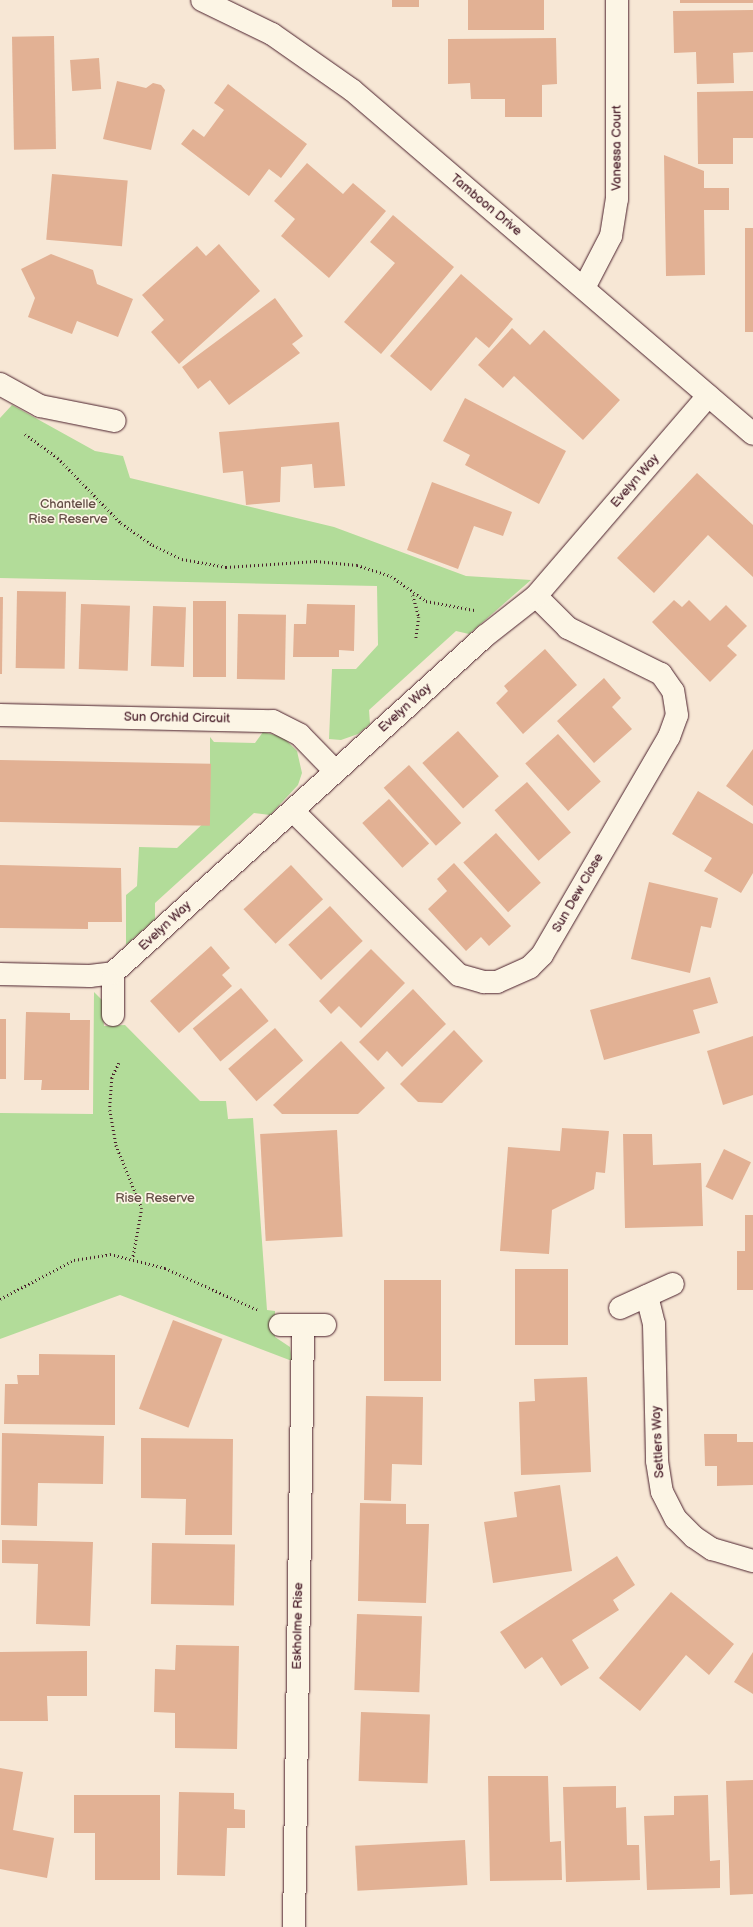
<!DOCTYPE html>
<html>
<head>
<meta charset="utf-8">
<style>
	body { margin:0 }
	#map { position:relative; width:753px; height:1927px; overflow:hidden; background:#f7e7d5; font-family:"Balsamiq Sans",sans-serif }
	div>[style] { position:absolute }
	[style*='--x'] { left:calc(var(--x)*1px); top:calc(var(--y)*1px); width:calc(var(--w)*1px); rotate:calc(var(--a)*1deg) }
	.green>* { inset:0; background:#b2dc99 }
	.building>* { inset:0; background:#e2b194; transform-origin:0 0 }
	.path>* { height:2.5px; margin-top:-1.25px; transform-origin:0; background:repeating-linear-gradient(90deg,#4a1f2b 0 1px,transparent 0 4px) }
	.roads { filter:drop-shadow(0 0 1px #4a1f2b) drop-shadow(0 0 1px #4a1f2b) }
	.street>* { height:22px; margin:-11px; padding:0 11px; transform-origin:11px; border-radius:11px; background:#fcf5e5 }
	span { translate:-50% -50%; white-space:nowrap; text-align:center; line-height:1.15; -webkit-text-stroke:3.5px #fcf5e5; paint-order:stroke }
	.street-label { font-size:13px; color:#4a1f2b }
	.park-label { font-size:13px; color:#644e46 }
</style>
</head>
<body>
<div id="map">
	<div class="green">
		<div style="clip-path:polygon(12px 405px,95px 451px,123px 456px,130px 478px,334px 527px,466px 576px,531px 580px,469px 634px,456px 631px,369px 710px,370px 724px,358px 734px,341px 740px,329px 739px,332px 669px,356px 669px,378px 645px,377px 586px,0 578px,0 418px)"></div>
		<div style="clip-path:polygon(263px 732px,283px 737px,297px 751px,302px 773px,298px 785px,270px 815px,254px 813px,155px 903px,155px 919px,126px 945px,126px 895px,137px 886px,139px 847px,177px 848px,210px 817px,210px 737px,214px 742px,255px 743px)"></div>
		<div style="clip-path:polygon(94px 992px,102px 1000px,104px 1026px,125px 1025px,200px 1101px,226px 1101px,228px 1119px,253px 1118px,267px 1310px,275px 1311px,275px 1337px,290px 1347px,292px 1361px,120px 1295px,0 1339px,0 1113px,93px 1114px)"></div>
	</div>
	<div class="building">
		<div style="left:392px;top:0;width:27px;height:7px"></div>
		<div style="left:468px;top:0;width:76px;height:30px"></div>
		<div style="left:680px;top:0;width:73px;height:3px"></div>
		<div style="clip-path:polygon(753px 10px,753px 52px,733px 53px,734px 83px,697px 84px,696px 52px,674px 53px,673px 11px)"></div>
		<div style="left:54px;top:36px;width:113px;height:42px;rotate:89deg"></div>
		<div style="clip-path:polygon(556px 38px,557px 84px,542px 85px,542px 117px,505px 117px,505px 99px,471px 99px,470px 83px,448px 84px,448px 39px)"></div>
		<div style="left:99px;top:58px;width:31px;height:29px;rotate:86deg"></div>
		<div style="clip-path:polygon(117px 81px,146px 88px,153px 83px,161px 85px,165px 90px,151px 150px,103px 139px)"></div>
		<div style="clip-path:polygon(228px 84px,307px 144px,281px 178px,269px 169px,249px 196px,181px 144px,193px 129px,204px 137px,224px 110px,214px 103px)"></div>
		<div style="clip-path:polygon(753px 91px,753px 138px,733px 138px,733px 164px,698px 164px,697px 92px)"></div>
		<div style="clip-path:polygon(664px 155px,704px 171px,704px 188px,729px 188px,729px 210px,704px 210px,705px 275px,666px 276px)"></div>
		<div style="clip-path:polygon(307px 163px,343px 194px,353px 183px,386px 211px,329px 278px,281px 236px,295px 219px,274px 201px)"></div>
		<div style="left:52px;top:174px;width:76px;height:66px;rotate:5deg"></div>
		<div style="clip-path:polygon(393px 215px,454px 267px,381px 354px,344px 322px,395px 263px,370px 242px)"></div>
		<div style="left:745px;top:228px;width:8px;height:104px"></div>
		<div style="clip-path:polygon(219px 244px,260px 291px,179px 364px,151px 332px,164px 320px,142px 295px,197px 246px,206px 256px)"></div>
		<div style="clip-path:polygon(51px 254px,93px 270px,97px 284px,133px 299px,118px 337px,77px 321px,72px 334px,28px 317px,35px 298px,21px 269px)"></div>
		<div style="clip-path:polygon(461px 274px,513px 319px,489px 348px,476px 337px,431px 391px,390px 356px)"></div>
		<div style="clip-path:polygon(275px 298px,303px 336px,292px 344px,300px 353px,229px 405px,210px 380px,198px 389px,182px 367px)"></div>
		<div style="clip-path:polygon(512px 328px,530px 345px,544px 330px,620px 400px,583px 440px,514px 376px,503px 388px,478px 365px)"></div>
		<div style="clip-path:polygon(465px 398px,566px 451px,539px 504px,465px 465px,470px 455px,443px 441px)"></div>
		<div style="clip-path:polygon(339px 422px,345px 486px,314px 488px,312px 464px,281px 467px,280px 502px,246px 505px,243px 471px,223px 473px,219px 432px)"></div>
		<div style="clip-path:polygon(697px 473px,753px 525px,753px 577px,708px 535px,654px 593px,617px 558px)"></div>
		<div style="clip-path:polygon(432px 482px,512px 512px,503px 536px,474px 526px,458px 569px,407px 550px)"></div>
		<div style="left:17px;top:591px;width:49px;height:77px;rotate:1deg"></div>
		<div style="clip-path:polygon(0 597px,3px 597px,2px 674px,0 674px)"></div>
		<div style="clip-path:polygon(674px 600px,682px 607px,689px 600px,710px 621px,726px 605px,747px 626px,727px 646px,737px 655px,710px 682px,652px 622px)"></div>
		<div style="left:193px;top:601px;width:33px;height:76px"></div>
		<div style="left:81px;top:604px;width:49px;height:65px;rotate:2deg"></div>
		<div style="clip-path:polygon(307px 604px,355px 605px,354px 651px,339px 650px,339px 657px,293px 657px,294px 624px,306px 624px)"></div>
		<div style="left:153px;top:606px;width:33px;height:60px;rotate:2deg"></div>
		<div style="left:238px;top:614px;width:48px;height:65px;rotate:1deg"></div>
		<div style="clip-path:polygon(545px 649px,577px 685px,523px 734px,496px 703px,508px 691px,504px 686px)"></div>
		<div style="clip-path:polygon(604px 678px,621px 698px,612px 707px,632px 729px,594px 763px,557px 721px)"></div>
		<div style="left:458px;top:731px;width:61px;height:48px;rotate:48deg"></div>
		<div style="left:558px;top:734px;width:64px;height:44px;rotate:48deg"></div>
		<div style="clip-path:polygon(753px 749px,753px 806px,726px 786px)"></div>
		<div style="left:0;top:760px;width:211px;height:62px;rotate:1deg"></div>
		<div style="left:409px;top:765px;width:78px;height:34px;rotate:48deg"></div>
		<div style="left:527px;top:782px;width:67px;height:43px;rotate:49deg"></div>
		<div style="clip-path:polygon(698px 791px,753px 824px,753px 873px,741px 893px,704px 871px,712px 858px,672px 834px)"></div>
		<div style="left:389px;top:799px;width:60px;height:36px;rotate:48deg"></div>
		<div style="left:496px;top:833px;width:67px;height:44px;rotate:48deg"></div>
		<div style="clip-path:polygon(454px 863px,511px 926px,489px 946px,481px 937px,466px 951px,428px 909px,447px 891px,437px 879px)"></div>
		<div style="clip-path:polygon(0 865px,121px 868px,122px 922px,88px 922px,88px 929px,0 928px)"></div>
		<div style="left:291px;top:865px;width:47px;height:65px;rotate:47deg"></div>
		<div style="clip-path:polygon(649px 882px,718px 898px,711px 928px,701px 926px,690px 973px,631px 959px)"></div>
		<div style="left:330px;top:906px;width:48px;height:57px;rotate:47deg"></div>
		<div style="clip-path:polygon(211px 946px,230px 968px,222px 975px,232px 986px,179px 1033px,150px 1001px)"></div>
		<div style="clip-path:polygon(371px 949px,405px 983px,361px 1028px,339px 1006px,331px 1014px,319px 1001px)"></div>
		<div style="clip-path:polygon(710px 977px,718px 1003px,693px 1010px,700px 1033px,604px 1060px,590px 1010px)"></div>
		<div style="left:241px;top:988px;width:43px;height:63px;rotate:50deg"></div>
		<div style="clip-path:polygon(413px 989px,446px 1024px,402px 1067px,387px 1051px,378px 1061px,359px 1042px)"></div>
		<div style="clip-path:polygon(26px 1012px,70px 1013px,70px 1020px,90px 1020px,89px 1090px,41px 1090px,42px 1080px,24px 1080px)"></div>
		<div style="left:0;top:1019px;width:6px;height:60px"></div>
		<div style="left:275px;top:1028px;width:43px;height:62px;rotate:49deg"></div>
		<div style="clip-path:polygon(454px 1030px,483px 1061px,442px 1103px,418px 1102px,400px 1084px)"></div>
		<div style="clip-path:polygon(753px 1036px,753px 1095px,723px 1105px,707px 1051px)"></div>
		<div style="clip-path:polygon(341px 1041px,385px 1088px,358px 1114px,282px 1114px,273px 1105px)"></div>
		<div style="clip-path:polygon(562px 1128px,609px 1131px,605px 1173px,596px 1172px,594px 1189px,552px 1210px,549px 1254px,500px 1251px,508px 1147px,560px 1151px)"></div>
		<div style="left:337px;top:1130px;width:107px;height:77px;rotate:87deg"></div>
		<div style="clip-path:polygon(623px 1134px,652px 1134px,653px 1165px,701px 1163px,703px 1226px,625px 1228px)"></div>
		<div style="left:724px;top:1149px;width:30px;height:42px;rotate:26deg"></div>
		<div style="clip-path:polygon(745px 1215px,753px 1215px,753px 1290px,737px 1290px,737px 1251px,745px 1251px)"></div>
		<div style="left:515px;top:1269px;width:53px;height:76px"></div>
		<div style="left:384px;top:1280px;width:57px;height:101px"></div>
		<div style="left:173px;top:1320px;width:53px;height:95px;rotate:21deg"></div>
		<div style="clip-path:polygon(39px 1354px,115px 1355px,115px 1425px,4px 1424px,5px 1384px,18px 1384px,17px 1375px,39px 1375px)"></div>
		<div style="clip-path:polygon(587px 1377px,591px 1472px,521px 1475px,519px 1402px,535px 1401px,534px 1379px)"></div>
		<div style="clip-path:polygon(366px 1396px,423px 1397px,422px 1465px,392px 1464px,391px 1501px,364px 1500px)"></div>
		<div style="clip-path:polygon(2px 1433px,104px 1436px,103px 1484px,38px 1483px,37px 1526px,1px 1525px)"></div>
		<div style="clip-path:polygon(704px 1434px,737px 1434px,737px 1442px,753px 1442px,753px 1485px,717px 1486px,717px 1466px,705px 1466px)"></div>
		<div style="clip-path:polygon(141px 1438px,233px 1439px,232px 1535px,185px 1535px,186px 1499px,141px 1498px)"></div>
		<div style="clip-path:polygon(560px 1485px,572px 1571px,493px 1583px,484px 1522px,517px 1517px,514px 1492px)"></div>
		<div style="clip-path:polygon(360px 1503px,406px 1504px,406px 1524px,429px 1524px,426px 1603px,358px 1601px)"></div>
		<div style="clip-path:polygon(2px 1540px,93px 1542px,90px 1626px,36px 1624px,38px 1564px,2px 1563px)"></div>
		<div style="left:152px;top:1543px;width:83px;height:61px;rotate:1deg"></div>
		<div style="clip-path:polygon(617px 1556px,635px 1585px,613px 1600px,619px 1610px,572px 1640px,589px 1668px,561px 1686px,542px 1657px,525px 1669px,500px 1632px)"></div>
		<div style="clip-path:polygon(671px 1592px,734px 1644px,709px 1675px,686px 1655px,640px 1711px,599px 1678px)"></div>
		<div style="left:357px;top:1614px;width:65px;height:76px;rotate:2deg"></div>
		<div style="clip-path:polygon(176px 1645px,239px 1646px,237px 1749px,175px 1748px,175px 1713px,154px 1712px,155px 1669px,175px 1670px)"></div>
		<div style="clip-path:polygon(87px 1651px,87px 1696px,47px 1696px,48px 1721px,0 1721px,0 1652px)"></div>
		<div style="clip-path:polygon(753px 1652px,753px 1694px,734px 1682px)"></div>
		<div style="left:361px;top:1712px;width:69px;height:69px;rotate:2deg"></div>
		<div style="clip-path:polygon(0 1768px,23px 1772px,13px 1830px,54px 1838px,47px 1878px,0 1869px)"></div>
		<div style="clip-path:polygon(488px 1776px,548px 1776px,550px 1842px,561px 1841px,562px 1880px,490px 1881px)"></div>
		<div style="clip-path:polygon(753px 1780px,753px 1894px,730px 1895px,726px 1781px)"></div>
		<div style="clip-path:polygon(616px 1786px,616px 1808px,626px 1807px,627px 1845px,639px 1845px,640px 1880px,566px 1882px,563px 1787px)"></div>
		<div style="clip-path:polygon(179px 1792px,234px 1793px,234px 1809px,245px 1810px,245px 1828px,227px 1828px,225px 1876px,177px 1875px)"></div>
		<div style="clip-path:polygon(74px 1795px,160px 1795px,160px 1880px,95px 1880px,95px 1833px,74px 1833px)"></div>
		<div style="clip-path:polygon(708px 1795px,710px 1861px,720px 1860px,720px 1888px,647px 1890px,644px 1816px,674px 1815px,674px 1796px)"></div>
		<div style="left:465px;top:1840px;width:45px;height:110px;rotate:87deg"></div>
	</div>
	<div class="path">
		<div style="--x:25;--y:434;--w:41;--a:36"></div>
		<div style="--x:58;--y:458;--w:91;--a:45.9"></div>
		<div style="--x:121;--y:523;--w:39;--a:35"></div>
		<div style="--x:153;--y:545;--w:32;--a:26"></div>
		<div style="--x:182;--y:559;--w:45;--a:10.3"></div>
		<div style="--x:226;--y:567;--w:90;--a:-3.8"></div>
		<div style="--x:316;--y:561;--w:41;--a:5.6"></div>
		<div style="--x:357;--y:565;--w:36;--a:18"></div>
		<div style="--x:391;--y:576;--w:43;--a:35.5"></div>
		<div style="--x:426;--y:601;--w:49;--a:10.6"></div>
		<div style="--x:413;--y:595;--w:23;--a:75"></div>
		<div style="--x:419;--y:617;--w:21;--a:98"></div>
		<div style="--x:119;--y:1063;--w:17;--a:115"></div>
		<div style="--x:112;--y:1078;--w:32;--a:94"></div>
		<div style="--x:110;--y:1110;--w:36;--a:80"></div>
		<div style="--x:116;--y:1145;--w:68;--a:67.6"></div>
		<div style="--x:142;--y:1208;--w:51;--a:100.2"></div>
		<div style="--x:0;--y:1299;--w:84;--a:-27.8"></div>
		<div style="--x:74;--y:1260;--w:36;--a:-9"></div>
		<div style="--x:110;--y:1254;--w:57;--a:14.3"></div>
		<div style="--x:165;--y:1268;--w:102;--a:24.3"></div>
	</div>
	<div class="roads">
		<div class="street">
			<div style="--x:202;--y:0;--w:78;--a:25.9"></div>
			<div style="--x:272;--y:34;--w:98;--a:35"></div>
			<div style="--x:352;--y:90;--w:528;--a:40.62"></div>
			<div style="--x:584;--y:288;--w:59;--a:-62.6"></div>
			<div style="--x:611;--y:236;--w:37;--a:-81"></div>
			<div style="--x:617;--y:199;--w:199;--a:-90"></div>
			<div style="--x:0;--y:384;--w:46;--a:28.8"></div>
			<div style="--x:40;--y:406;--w:76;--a:11.3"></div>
			<div style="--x:0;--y:715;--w:273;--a:1.3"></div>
			<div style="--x:273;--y:721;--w:30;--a:27"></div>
			<div style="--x:300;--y:735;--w:50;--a:45.8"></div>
			<div style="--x:293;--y:811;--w:233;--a:44.7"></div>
			<div style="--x:459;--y:975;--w:26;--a:16"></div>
			<div style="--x:484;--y:982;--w:13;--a:0"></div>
			<div style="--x:497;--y:982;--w:36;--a:-24"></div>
			<div style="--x:530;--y:967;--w:17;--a:-45"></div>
			<div style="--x:542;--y:955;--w:252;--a:-59.8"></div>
			<div style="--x:669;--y:737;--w:23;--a:-70"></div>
			<div style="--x:677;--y:715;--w:24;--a:-99"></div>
			<div style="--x:673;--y:691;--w:21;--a:-125"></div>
			<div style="--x:661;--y:674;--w:104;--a:-153.7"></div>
			<div style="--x:568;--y:628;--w:45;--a:-135"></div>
			<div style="--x:0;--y:974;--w:90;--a:1.3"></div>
			<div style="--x:90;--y:976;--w:23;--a:-7"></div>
			<div style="--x:113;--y:1015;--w:42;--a:-90"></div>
			<div style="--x:113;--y:973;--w:502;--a:-42.17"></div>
			<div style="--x:485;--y:636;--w:65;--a:-38.1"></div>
			<div style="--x:536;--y:596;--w:264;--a:-49.3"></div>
			<div style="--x:647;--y:1296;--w:29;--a:76"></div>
			<div style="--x:654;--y:1324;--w:137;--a:88.7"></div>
			<div style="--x:657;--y:1461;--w:31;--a:81"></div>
			<div style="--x:662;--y:1492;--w:30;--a:63"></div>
			<div style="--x:676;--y:1519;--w:25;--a:45"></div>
			<div style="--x:694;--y:1537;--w:22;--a:34"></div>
			<div style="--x:712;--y:1549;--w:43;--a:16.3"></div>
			<div style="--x:620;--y:1308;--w:58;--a:-24.4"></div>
			<div style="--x:280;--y:1325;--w:45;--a:0"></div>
			<div style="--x:294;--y:1927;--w:602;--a:-89.14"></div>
		</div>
	</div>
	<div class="street-label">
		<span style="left:617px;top:148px;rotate:-90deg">Vanessa Court</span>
		<span style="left:486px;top:205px;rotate:40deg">Tamboon Drive</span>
		<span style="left:635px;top:481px;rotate:-49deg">Evelyn Way</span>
		<span style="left:405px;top:708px;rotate:-42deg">Evelyn Way</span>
		<span style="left:177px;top:718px;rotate:1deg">Sun Orchid Circuit</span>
		<span style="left:578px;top:893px;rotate:-60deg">Sun Dew Close</span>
		<span style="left:165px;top:926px;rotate:-43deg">Evelyn Way</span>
		<span style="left:658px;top:1442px;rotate:-93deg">Settlers Way</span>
		<span style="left:298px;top:1626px;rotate:-89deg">Eskholme Rise</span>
	</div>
	<div class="park-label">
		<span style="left:68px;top:512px">Chantelle<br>Rise Reserve</span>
		<span style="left:155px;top:1198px">Rise Reserve</span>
	</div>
</div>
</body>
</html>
